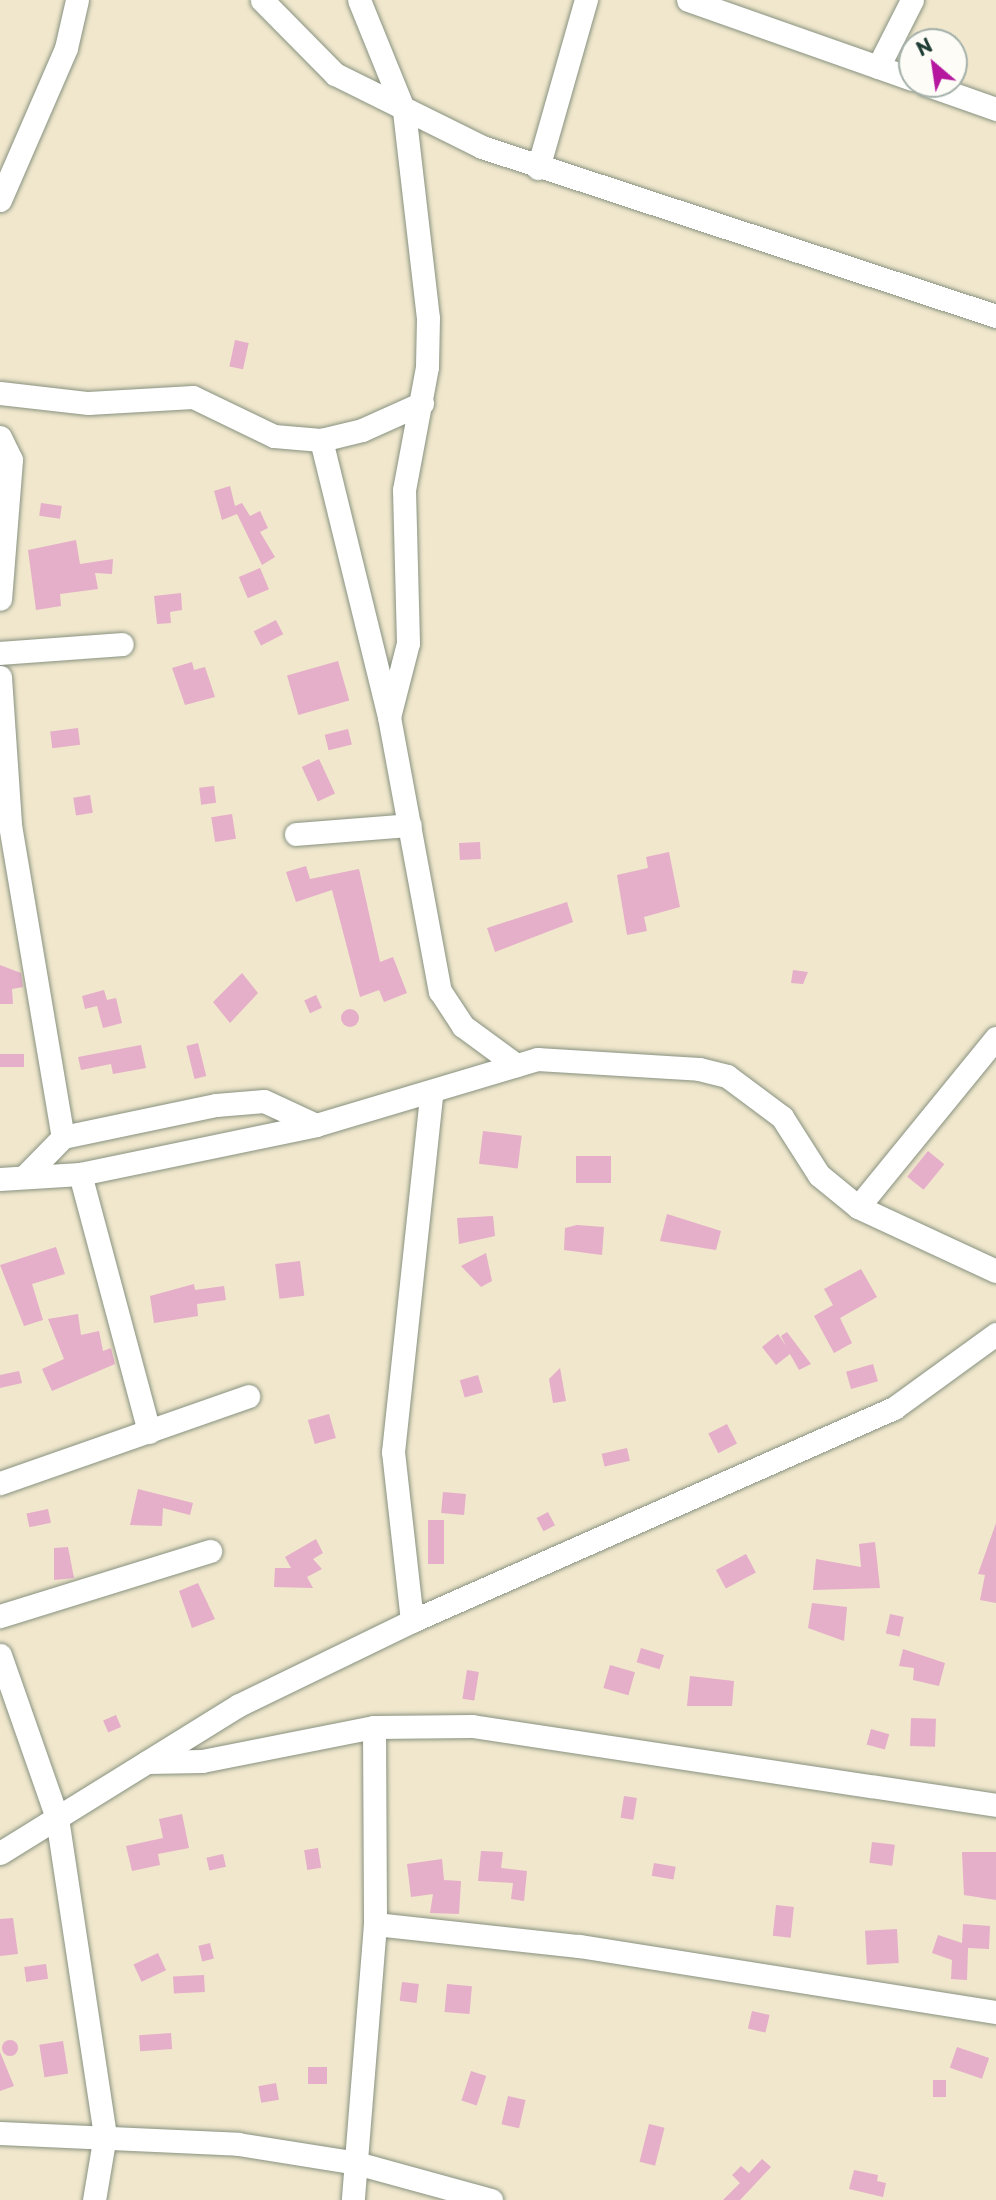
<!DOCTYPE html>
<html>
<head>
<meta charset="utf-8">
<style>
	body { margin:0 }
	#map { position:relative; width:996px; height:2200px; overflow:hidden; background:#f0e7cc; font-family:"Playpen Sans",sans-serif }
	div>[style] { position:absolute }
	[style*='--x'] { left:calc(var(--x)*1px); top:calc(var(--y)*1px); width:calc(var(--w)*1px); rotate:calc(var(--a)*1deg) }
	.building>* { inset:0; background:#e5aec9; transform-origin:0 0 }
	.round { border-radius:50% }
	.roads { filter:drop-shadow(0 0 2px #889280) drop-shadow(0 0 2px #889280) }
	.minor>* { height:23px; margin:-11.5px; padding:0 11.5px; transform-origin:11.5px; border-radius:11.5px; background:#fff }
	span { translate:-50% -50%; white-space:nowrap; text-align:center; line-height:1.15; -webkit-text-stroke:5px #fdfcf7; paint-order:stroke }
	.north { position:absolute; left:898px; top:28px; width:70px; height:70px; box-sizing:border-box; background:#fdfcf7; border:2px solid #a4b0a9; border-radius:50%; rotate:331deg; font-size:19px; font-weight:700; line-height:28px; text-align:center; color:#1f3d34 }
	.north::after { content:''; display:block; margin:auto; width:24px; height:32px; background:#b5179e; clip-path:polygon(50% 0,100% 100%,50% 72%,0 100%) }
</style>
</head>
<body>
<div id="map">
	<div class="building">
		<div style="left:235px;top:340px;width:14px;height:27px;rotate:12deg"></div>
		<div style="clip-path:polygon(230px 486px,235px 506px,242px 503px,250px 516px,260px 511px,268px 528px,260px 532px,275px 557px,262px 565px,237px 514px,222px 520px,214px 491px)"></div>
		<div style="left:41px;top:503px;width:21px;height:13px;rotate:8deg"></div>
		<div style="clip-path:polygon(76px 540px,80px 564px,113px 559px,112px 574px,95px 573px,98px 589px,60px 594px,61px 606px,36px 610px,28px 550px)"></div>
		<div style="left:260px;top:568px;width:23px;height:23px;rotate:67deg"></div>
		<div style="clip-path:polygon(181px 593px,182px 610px,170px 612px,171px 623px,157px 624px,154px 596px)"></div>
		<div style="left:276px;top:620px;width:16px;height:25px;rotate:63deg"></div>
		<div style="left:338px;top:661px;width:41px;height:53px;rotate:74deg"></div>
		<div style="clip-path:polygon(192px 662px,194px 670px,205px 667px,215px 697px,185px 705px,172px 668px)"></div>
		<div style="left:78px;top:728px;width:17px;height:28px;rotate:83deg"></div>
		<div style="left:348px;top:729px;width:16px;height:24px;rotate:76deg"></div>
		<div style="left:319px;top:759px;width:38px;height:19px;rotate:65deg"></div>
		<div style="left:214px;top:786px;width:17px;height:15px;rotate:83deg"></div>
		<div style="left:90px;top:795px;width:18px;height:17px;rotate:81deg"></div>
		<div style="left:232px;top:814px;width:25px;height:21px;rotate:81deg"></div>
		<div style="left:480px;top:842px;width:17px;height:21px;rotate:87deg"></div>
		<div style="clip-path:polygon(669px 852px,680px 907px,644px 917px,647px 931px,627px 935px,617px 875px,648px 868px,646px 857px)"></div>
		<div style="clip-path:polygon(306px 866px,310px 879px,359px 869px,380px 962px,393px 957px,407px 993px,384px 1002px,379px 990px,360px 997px,332px 890px,296px 902px,286px 872px)"></div>
		<div style="clip-path:polygon(567px 902px,573px 922px,495px 952px,487px 928px)"></div>
		<div style="clip-path:polygon(0 965px,21px 973px,23px 987px,12px 989px,13px 1004px,0 1004px)"></div>
		<div style="clip-path:polygon(793px 970px,808px 972px,803px 984px,791px 983px)"></div>
		<div style="clip-path:polygon(242px 973px,258px 993px,230px 1023px,213px 1002px)"></div>
		<div style="clip-path:polygon(104px 990px,107px 1000px,116px 998px,122px 1023px,103px 1028px,97px 1006px,85px 1009px,82px 996px)"></div>
		<div style="left:316px;top:995px;width:14px;height:13px;rotate:65deg"></div>
		<div class="round" style="left:341px;top:1009px;width:18px;height:18px"></div>
		<div style="left:198px;top:1043px;width:34px;height:12px;rotate:76deg"></div>
		<div style="clip-path:polygon(141px 1045px,146px 1068px,113px 1074px,111px 1064px,81px 1070px,78px 1057px)"></div>
		<div style="left:0;top:1054px;width:24px;height:13px"></div>
		<div style="left:483px;top:1131px;width:39px;height:33px;rotate:7deg"></div>
		<div style="left:928px;top:1151px;width:21px;height:33px;rotate:39deg"></div>
		<div style="left:576px;top:1156px;width:35px;height:27px"></div>
		<div style="clip-path:polygon(667px 1214px,721px 1231px,716px 1250px,660px 1241px)"></div>
		<div style="clip-path:polygon(493px 1216px,495px 1236px,459px 1244px,457px 1218px)"></div>
		<div style="clip-path:polygon(577px 1225px,604px 1227px,602px 1255px,564px 1250px,565px 1228px)"></div>
		<div style="clip-path:polygon(56px 1247px,65px 1274px,32px 1284px,43px 1320px,24px 1326px,0 1265px)"></div>
		<div style="clip-path:polygon(486px 1253px,492px 1281px,481px 1287px,461px 1266px)"></div>
		<div style="left:300px;top:1261px;width:35px;height:25px;rotate:83deg"></div>
		<div style="clip-path:polygon(861px 1269px,877px 1297px,840px 1318px,852px 1343px,834px 1353px,814px 1316px,833px 1305px,824px 1289px)"></div>
		<div style="clip-path:polygon(194px 1284px,195px 1290px,224px 1286px,226px 1300px,197px 1304px,198px 1316px,154px 1323px,150px 1296px)"></div>
		<div style="clip-path:polygon(78px 1314px,81px 1335px,99px 1331px,103px 1351px,111px 1348px,115px 1364px,52px 1391px,42px 1369px,64px 1359px,48px 1319px)"></div>
		<div style="clip-path:polygon(787px 1332px,811px 1364px,799px 1370px,790px 1354px,776px 1365px,762px 1347px,778px 1334px,786px 1346px,781px 1336px)"></div>
		<div style="left:873px;top:1364px;width:18px;height:28px;rotate:74deg"></div>
		<div style="clip-path:polygon(560px 1368px,566px 1401px,553px 1403px,549px 1379px)"></div>
		<div style="clip-path:polygon(19px 1371px,22px 1383px,0 1388px,0 1375px)"></div>
		<div style="left:478px;top:1375px;width:18px;height:19px;rotate:74deg"></div>
		<div style="left:329px;top:1414px;width:25px;height:22px;rotate:74deg"></div>
		<div style="left:727px;top:1424px;width:22px;height:21px;rotate:63deg"></div>
		<div style="left:627px;top:1448px;width:13px;height:26px;rotate:77deg"></div>
		<div style="clip-path:polygon(138px 1489px,193px 1503px,190px 1515px,163px 1508px,162px 1526px,130px 1525px)"></div>
		<div style="left:443px;top:1492px;width:23px;height:21px;rotate:5deg"></div>
		<div style="left:48px;top:1509px;width:14px;height:22px;rotate:78deg"></div>
		<div style="left:548px;top:1512px;width:15px;height:13px;rotate:62deg"></div>
		<div style="left:428px;top:1520px;width:16px;height:44px"></div>
		<div style="clip-path:polygon(996px 1523px,996px 1603px,980px 1600px,985px 1575px,978px 1574px)"></div>
		<div style="clip-path:polygon(316px 1539px,323px 1553px,313px 1559px,322px 1569px,307px 1577px,313px 1588px,274px 1587px,275px 1568px,291px 1568px,285px 1557px)"></div>
		<div style="clip-path:polygon(875px 1542px,880px 1588px,813px 1590px,816px 1559px,861px 1567px,859px 1544px)"></div>
		<div style="clip-path:polygon(68px 1547px,74px 1578px,54px 1580px,54px 1548px)"></div>
		<div style="left:746px;top:1554px;width:21px;height:34px;rotate:62deg"></div>
		<div style="clip-path:polygon(198px 1583px,215px 1619px,192px 1628px,179px 1591px)"></div>
		<div style="clip-path:polygon(812px 1603px,847px 1607px,844px 1641px,808px 1628px)"></div>
		<div style="left:890px;top:1614px;width:14px;height:20px;rotate:12deg"></div>
		<div style="left:641px;top:1648px;width:24px;height:15px;rotate:17deg"></div>
		<div style="clip-path:polygon(903px 1649px,945px 1663px,939px 1686px,913px 1680px,914px 1668px,899px 1666px)"></div>
		<div style="left:610px;top:1665px;width:26px;height:24px;rotate:16deg"></div>
		<div style="left:467px;top:1670px;width:12px;height:29px;rotate:9deg"></div>
		<div style="clip-path:polygon(690px 1676px,734px 1681px,732px 1706px,687px 1706px)"></div>
		<div style="left:116px;top:1715px;width:13px;height:14px;rotate:67deg"></div>
		<div style="left:911px;top:1718px;width:25px;height:28px;rotate:2deg"></div>
		<div style="left:871px;top:1729px;width:19px;height:16px;rotate:16deg"></div>
		<div style="left:624px;top:1796px;width:13px;height:22px;rotate:9deg"></div>
		<div style="clip-path:polygon(182px 1814px,189px 1848px,158px 1854px,160px 1865px,132px 1871px,126px 1846px,163px 1838px,159px 1819px)"></div>
		<div style="left:872px;top:1842px;width:23px;height:21px;rotate:7deg"></div>
		<div style="left:318px;top:1848px;width:20px;height:14px;rotate:81deg"></div>
		<div style="clip-path:polygon(481px 1851px,503px 1852px,501px 1868px,527px 1871px,524px 1901px,511px 1899px,513px 1883px,478px 1881px)"></div>
		<div style="clip-path:polygon(962px 1852px,996px 1852px,996px 1900px,964px 1895px)"></div>
		<div style="left:223px;top:1854px;width:13px;height:17px;rotate:77deg"></div>
		<div style="clip-path:polygon(442px 1859px,444px 1880px,461px 1881px,459px 1914px,430px 1913px,433px 1894px,411px 1897px,407px 1864px)"></div>
		<div style="left:654px;top:1863px;width:22px;height:13px;rotate:10deg"></div>
		<div style="left:776px;top:1905px;width:18px;height:31px;rotate:6deg"></div>
		<div style="clip-path:polygon(13px 1918px,18px 1954px,0 1956px,0 1919px)"></div>
		<div style="clip-path:polygon(963px 1924px,990px 1926px,989px 1949px,968px 1948px,967px 1980px,951px 1979px,952px 1960px,932px 1953px,938px 1935px,962px 1943px)"></div>
		<div style="left:897px;top:1929px;width:34px;height:32px;rotate:87deg"></div>
		<div style="left:210px;top:1943px;width:16px;height:12px;rotate:76deg"></div>
		<div style="left:158px;top:1953px;width:19px;height:27px;rotate:65deg"></div>
		<div style="left:46px;top:1964px;width:15px;height:22px;rotate:82deg"></div>
		<div style="left:204px;top:1975px;width:17px;height:31px;rotate:87deg"></div>
		<div style="left:402px;top:1982px;width:17px;height:19px;rotate:7deg"></div>
		<div style="left:447px;top:1984px;width:25px;height:28px;rotate:5deg"></div>
		<div style="left:752px;top:2011px;width:18px;height:18px;rotate:13deg"></div>
		<div style="left:171px;top:2033px;width:16px;height:32px;rotate:86deg"></div>
		<div class="round" style="left:2px;top:2040px;width:16px;height:16px"></div>
		<div style="left:63px;top:2041px;width:33px;height:24px;rotate:81deg"></div>
		<div style="left:957px;top:2047px;width:34px;height:22px;rotate:19deg"></div>
		<div style="clip-path:polygon(0 2052px,14px 2086px,0 2091px)"></div>
		<div style="left:327px;top:2067px;width:17px;height:19px;rotate:90deg"></div>
		<div style="left:471px;top:2071px;width:16px;height:31px;rotate:18deg"></div>
		<div style="left:933px;top:2080px;width:13px;height:17px"></div>
		<div style="left:276px;top:2083px;width:17px;height:18px;rotate:80deg"></div>
		<div style="left:508px;top:2096px;width:18px;height:29px;rotate:13deg"></div>
		<div style="left:649px;top:2124px;width:16px;height:39px;rotate:14deg"></div>
		<div style="clip-path:polygon(762px 2159px,771px 2167px,740px 2200px,723px 2200px,740px 2183px,732px 2175px,741px 2166px,749px 2173px)"></div>
		<div style="clip-path:polygon(854px 2170px,878px 2175px,877px 2181px,886px 2183px,883px 2197px,849px 2189px)"></div>
	</div>
	<div class="roads">
		<div class="minor">
			<div style="--x:262;--y:0;--w:104;--a:45.4"></div>
			<div style="--x:335;--y:74;--w:164;--a:26.4"></div>
			<div style="--x:482;--y:147;--w:541;--a:18.2"></div>
			<div style="--x:359;--y:0;--w:120;--a:67.9"></div>
			<div style="--x:404;--y:111;--w:208;--a:83.4"></div>
			<div style="--x:428;--y:318;--w:49;--a:91.2"></div>
			<div style="--x:427;--y:367;--w:125;--a:100.6"></div>
			<div style="--x:404;--y:490;--w:153;--a:88.5"></div>
			<div style="--x:408;--y:643;--w:76;--a:104.4"></div>
			<div style="--x:688;--y:0;--w:238;--a:19.4"></div>
			<div style="--x:878;--y:67;--w:75;--a:-63.1"></div>
			<div style="--x:925;--y:84;--w:75;--a:19.4"></div>
			<div style="--x:538;--y:168;--w:175;--a:-74.1"></div>
			<div style="--x:0;--y:200;--w:166;--a:-66.5"></div>
			<div style="--x:66;--y:48;--w:49;--a:-77.1"></div>
			<div style="--x:0;--y:393;--w:89;--a:6.5"></div>
			<div style="--x:88;--y:403;--w:105;--a:-3.3"></div>
			<div style="--x:193;--y:397;--w:90;--a:25.7"></div>
			<div style="--x:274;--y:436;--w:47;--a:4.9"></div>
			<div style="--x:321;--y:440;--w:42;--a:-13.7"></div>
			<div style="--x:362;--y:430;--w:66;--a:-24.2"></div>
			<div style="--x:0;--y:437;--w:25;--a:64"></div>
			<div style="--x:11;--y:460;--w:139;--a:94.5"></div>
			<div style="--x:321;--y:440;--w:285;--a:76.2"></div>
			<div style="--x:389;--y:717;--w:279;--a:79.5"></div>
			<div style="--x:440;--y:991;--w:42;--a:56.7"></div>
			<div style="--x:463;--y:1026;--w:66;--a:36.3"></div>
			<div style="--x:0;--y:653;--w:122;--a:-4.2"></div>
			<div style="--x:0;--y:677;--w:148;--a:86.1"></div>
			<div style="--x:10;--y:825;--w:316;--a:80.4"></div>
			<div style="--x:296;--y:834;--w:114;--a:-4.5"></div>
			<div style="--x:80;--y:1174;--w:267;--a:75"></div>
			<div style="--x:24;--y:1177;--w:56;--a:-45.7"></div>
			<div style="--x:63;--y:1137;--w:156;--a:-11.8"></div>
			<div style="--x:216;--y:1105;--w:48;--a:-4.8"></div>
			<div style="--x:264;--y:1101;--w:57;--a:24.8"></div>
			<div style="--x:0;--y:1179;--w:80;--a:-3.6"></div>
			<div style="--x:80;--y:1174;--w:241;--a:-11.7"></div>
			<div style="--x:316;--y:1125;--w:231;--a:-16.6"></div>
			<div style="--x:537;--y:1059;--w:162;--a:3.5"></div>
			<div style="--x:699;--y:1069;--w:29;--a:14"></div>
			<div style="--x:727;--y:1076;--w:69;--a:36.7"></div>
			<div style="--x:782;--y:1117;--w:69;--a:57.5"></div>
			<div style="--x:819;--y:1175;--w:50;--a:39.4"></div>
			<div style="--x:858;--y:1207;--w:152;--a:24.9"></div>
			<div style="--x:858;--y:1207;--w:218;--a:-50.8"></div>
			<div style="--x:0;--y:1483;--w:263;--a:-19.3"></div>
			<div style="--x:0;--y:1616;--w:220;--a:-17.2"></div>
			<div style="--x:412;--y:1621;--w:170;--a:-96.4"></div>
			<div style="--x:393;--y:1452;--w:359;--a:-83.9"></div>
			<div style="--x:0;--y:1655;--w:173;--a:70.7"></div>
			<div style="--x:57;--y:1818;--w:321;--a:81.4"></div>
			<div style="--x:105;--y:2135;--w:66;--a:99.6"></div>
			<div style="--x:374;--y:1727;--w:98;--a:-0.6"></div>
			<div style="--x:472;--y:1726;--w:530;--a:8.57"></div>
			<div style="--x:147;--y:1762;--w:55;--a:-1"></div>
			<div style="--x:202;--y:1761;--w:175;--a:-11.2"></div>
			<div style="--x:374;--y:1727;--w:197;--a:89.7"></div>
			<div style="--x:375;--y:1924;--w:277;--a:94.6"></div>
			<div style="--x:0;--y:1853;--w:281;--a:-31.8"></div>
			<div style="--x:239;--y:1705;--w:192;--a:-25.9"></div>
			<div style="--x:412;--y:1621;--w:527;--a:-23.84"></div>
			<div style="--x:894;--y:1408;--w:126;--a:-36"></div>
			<div style="--x:375;--y:1924;--w:205;--a:6.2"></div>
			<div style="--x:579;--y:1946;--w:422;--a:9"></div>
			<div style="--x:0;--y:2133;--w:238;--a:2.6"></div>
			<div style="--x:238;--y:2144;--w:120;--a:9.1"></div>
			<div style="--x:356;--y:2163;--w:140;--a:15.3"></div>
		</div>
	</div>
	<div class="north">N</div>
</div>
</body>
</html>
